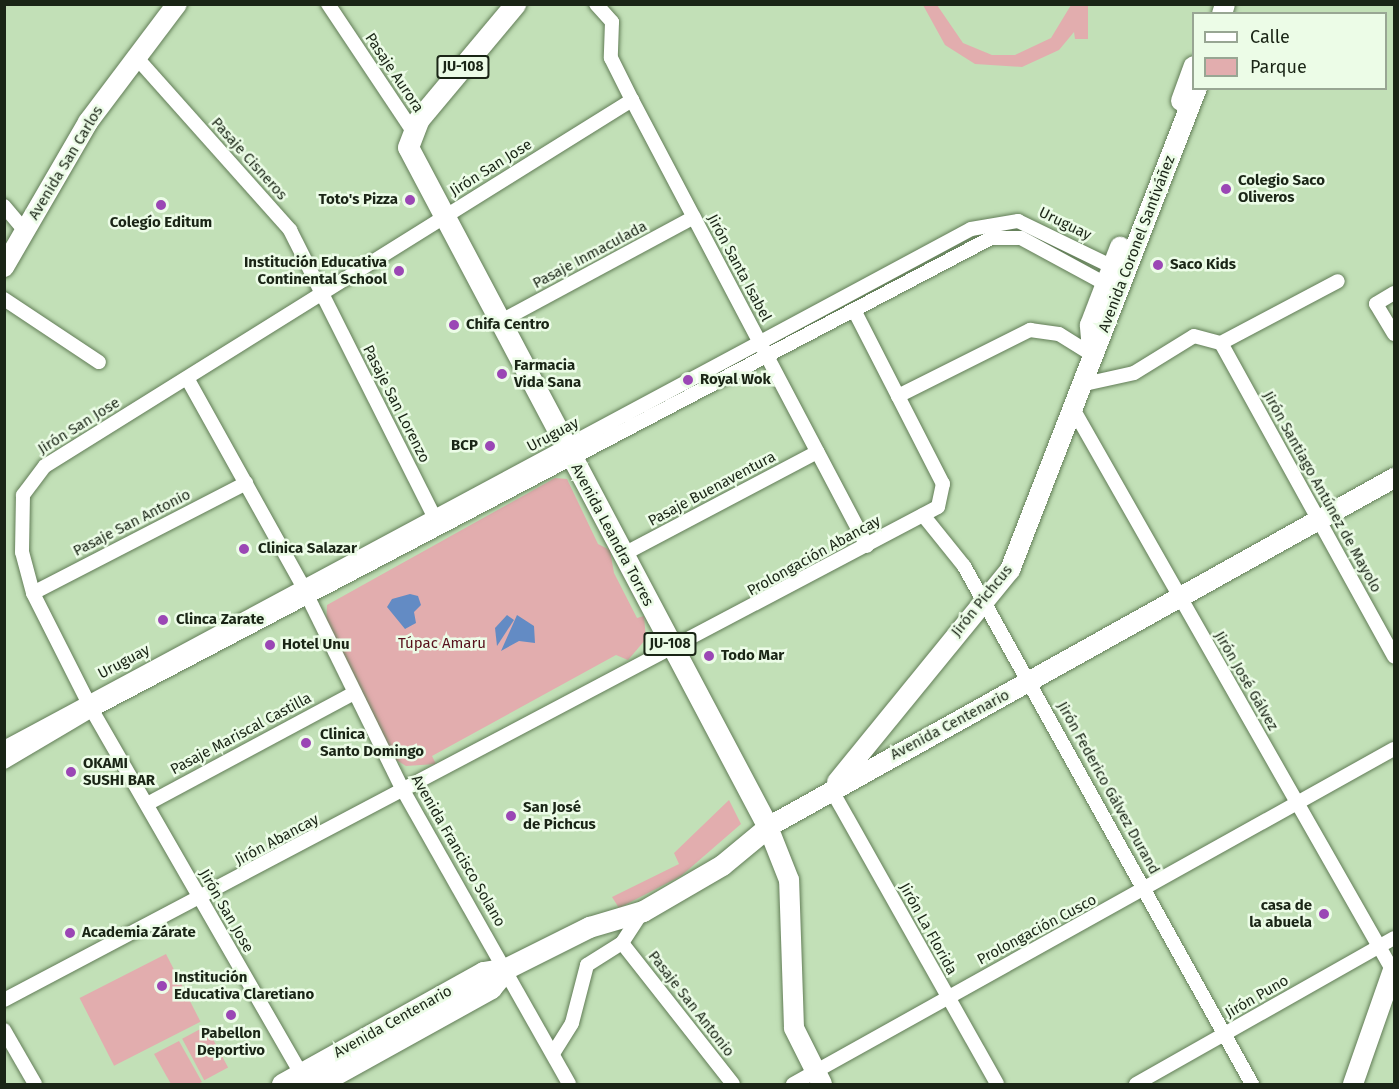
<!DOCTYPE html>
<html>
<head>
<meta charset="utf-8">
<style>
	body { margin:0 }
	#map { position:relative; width:1399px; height:1089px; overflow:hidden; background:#c2e0b7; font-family:"Fira Sans",sans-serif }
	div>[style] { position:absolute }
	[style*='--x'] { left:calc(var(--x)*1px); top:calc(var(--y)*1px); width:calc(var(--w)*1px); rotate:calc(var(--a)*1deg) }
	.green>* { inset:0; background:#e2adae; transform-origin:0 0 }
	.water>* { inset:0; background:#638bc4 }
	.roads { filter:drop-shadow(0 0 2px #627d57) drop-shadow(0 0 2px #627d57) }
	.street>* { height:14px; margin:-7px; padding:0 7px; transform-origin:7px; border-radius:7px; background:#fff }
	.secondary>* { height:20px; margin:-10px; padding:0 10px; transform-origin:10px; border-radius:10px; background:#fff }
	.primary>* { height:21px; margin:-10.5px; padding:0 10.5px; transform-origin:10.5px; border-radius:10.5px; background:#fff }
	.dots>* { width:16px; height:16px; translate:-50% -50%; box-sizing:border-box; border:3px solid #ecfce7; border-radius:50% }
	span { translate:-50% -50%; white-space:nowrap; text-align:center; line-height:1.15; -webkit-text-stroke:5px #ecfce7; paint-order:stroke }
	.shield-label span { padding:2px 4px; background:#ecfce7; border:2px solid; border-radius:4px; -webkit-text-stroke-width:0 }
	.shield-label { font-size:14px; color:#1a2516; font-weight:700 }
	.street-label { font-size:15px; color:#1a2516 }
	.poi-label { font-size:15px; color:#1a2516; font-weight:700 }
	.left { translate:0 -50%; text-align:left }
	.right { translate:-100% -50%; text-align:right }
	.park-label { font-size:15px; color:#570f1b }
	.frame { position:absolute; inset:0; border:6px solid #1a2516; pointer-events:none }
	.legend { position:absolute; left:1192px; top:12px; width:195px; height:78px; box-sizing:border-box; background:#ecfce7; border:2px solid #98a693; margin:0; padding:8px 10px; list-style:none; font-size:18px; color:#1a2516 }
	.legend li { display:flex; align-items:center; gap:12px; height:30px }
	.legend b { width:30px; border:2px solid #98a693 }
</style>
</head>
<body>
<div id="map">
	<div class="green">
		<div style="clip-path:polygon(923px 5px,937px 5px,963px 43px,992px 55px,1015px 55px,1051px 38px,1071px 5px,1088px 5px,1088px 39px,1075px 39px,1074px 32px,1059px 50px,1022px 67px,975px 64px,945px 45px)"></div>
		<div style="clip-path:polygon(555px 478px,567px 479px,598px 544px,610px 550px,614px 573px,637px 618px,644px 616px,646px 639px,628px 660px,616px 655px,432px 756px,436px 764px,406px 766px,388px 755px,326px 624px,327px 605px)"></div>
		<div style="clip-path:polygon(729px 800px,741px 824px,681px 876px,619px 908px,612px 897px,679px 864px,674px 853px)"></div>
		<div style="left:166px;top:954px;width:76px;height:97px;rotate:63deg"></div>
		<div style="left:206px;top:1026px;width:47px;height:27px;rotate:62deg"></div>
		<div style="clip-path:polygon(179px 1041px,202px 1082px,198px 1084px,171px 1084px,154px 1054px)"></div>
	</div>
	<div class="water">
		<div style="clip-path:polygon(410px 594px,418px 596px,421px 605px,414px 612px,416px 623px,405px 629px,387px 607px,392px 599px)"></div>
		<div style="clip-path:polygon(507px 615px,514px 620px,497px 646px,495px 628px)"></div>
		<div style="clip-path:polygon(517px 615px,534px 626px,535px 643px,519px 641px,501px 651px)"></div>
	</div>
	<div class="roads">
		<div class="street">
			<div style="--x:328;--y:4;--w:151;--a:56.3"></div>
			<div style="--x:596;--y:4;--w:24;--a:48"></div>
			<div style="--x:612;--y:22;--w:36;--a:92"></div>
			<div style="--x:611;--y:58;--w:47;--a:63.4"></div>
			<div style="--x:632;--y:100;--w:504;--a:62.21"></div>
			<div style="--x:136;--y:57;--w:232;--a:48.3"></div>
			<div style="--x:290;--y:230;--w:327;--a:63.3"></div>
			<div style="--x:4;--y:206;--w:33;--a:50"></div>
			<div style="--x:1394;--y:293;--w:21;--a:149"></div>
			<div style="--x:1376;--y:304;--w:35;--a:59"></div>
			<div style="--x:4;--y:299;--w:114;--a:33.6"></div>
			<div style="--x:854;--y:310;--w:97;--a:62.9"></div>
			<div style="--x:501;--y:321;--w:219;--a:-28.3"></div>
			<div style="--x:1221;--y:343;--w:132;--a:-27.9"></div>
			<div style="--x:187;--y:378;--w:237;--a:60.9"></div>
			<div style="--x:302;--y:585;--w:231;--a:63.8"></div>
			<div style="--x:404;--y:792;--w:335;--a:60.5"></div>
			<div style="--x:1080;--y:385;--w:55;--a:-12.5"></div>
			<div style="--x:1134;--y:373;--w:70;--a:-31.7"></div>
			<div style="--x:1194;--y:336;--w:28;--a:15"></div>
			<div style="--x:1221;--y:343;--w:358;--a:61.1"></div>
			<div style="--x:1072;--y:407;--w:651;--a:60.36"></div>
			<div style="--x:923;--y:515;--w:65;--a:51.2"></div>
			<div style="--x:964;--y:566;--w:593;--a:60.93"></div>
			<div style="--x:622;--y:555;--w:221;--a:-27.8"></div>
			<div style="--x:33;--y:593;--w:240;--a:-27.3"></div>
			<div style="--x:4;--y:748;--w:1097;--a:-28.22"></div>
			<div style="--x:971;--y:229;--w:48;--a:-9.7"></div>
			<div style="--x:1018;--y:221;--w:112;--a:25.9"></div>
			<div style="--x:4;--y:762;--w:102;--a:-30.6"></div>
			<div style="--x:92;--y:710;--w:1015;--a:-27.7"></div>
			<div style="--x:991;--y:238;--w:30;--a:0"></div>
			<div style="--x:1021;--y:238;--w:105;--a:28.5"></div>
			<div style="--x:831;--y:789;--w:338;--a:60.6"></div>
			<div style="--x:147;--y:804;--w:233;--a:-28.2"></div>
			<div style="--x:622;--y:943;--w:179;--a:51.8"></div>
			<div style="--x:4;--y:1000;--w:1056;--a:-27.83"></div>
			<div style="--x:938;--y:507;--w:24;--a:-78"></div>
			<div style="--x:943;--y:484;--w:99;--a:-117.1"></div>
			<div style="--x:898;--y:396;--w:148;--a:-26.6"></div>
			<div style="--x:1030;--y:330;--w:29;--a:8"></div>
			<div style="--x:1059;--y:334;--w:38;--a:32"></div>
			<div style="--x:4;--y:1030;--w:62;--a:60.1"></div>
			<div style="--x:554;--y:1052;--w:34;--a:-58"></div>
			<div style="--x:572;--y:1023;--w:60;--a:-75.5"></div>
			<div style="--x:587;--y:965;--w:41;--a:-32.2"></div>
			<div style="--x:622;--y:943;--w:38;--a:-57"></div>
			<div style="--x:307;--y:1084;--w:431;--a:-119.9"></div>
			<div style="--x:92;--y:710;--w:131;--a:-116.8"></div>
			<div style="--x:33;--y:593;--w:42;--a:-105"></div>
			<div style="--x:22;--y:552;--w:57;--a:-89"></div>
			<div style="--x:23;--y:495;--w:36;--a:-53"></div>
			<div style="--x:45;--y:466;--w:692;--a:-31.94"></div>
			<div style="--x:793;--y:1084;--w:688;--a:-29.14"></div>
			<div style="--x:1136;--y:1084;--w:296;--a:-29.5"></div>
		</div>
		<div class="secondary">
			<div style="--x:1222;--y:14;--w:10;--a:-73"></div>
			<div style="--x:1181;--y:101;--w:37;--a:-70"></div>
			<div style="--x:4;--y:267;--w:168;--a:-59.9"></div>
			<div style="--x:88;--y:122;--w:148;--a:-53"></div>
			<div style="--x:1092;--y:350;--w:25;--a:-95"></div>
			<div style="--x:1090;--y:325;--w:84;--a:-69"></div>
			<div style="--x:837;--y:782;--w:274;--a:-50.8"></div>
			<div style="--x:1010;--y:570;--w:517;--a:-68.8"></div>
			<div style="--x:822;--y:1084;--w:63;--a:-116.6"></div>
			<div style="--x:794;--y:1028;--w:148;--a:-91.9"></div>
			<div style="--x:789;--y:880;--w:57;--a:-111.6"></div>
			<div style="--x:768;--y:827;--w:717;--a:-29.14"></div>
			<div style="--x:1353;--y:1084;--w:124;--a:-70.7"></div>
		</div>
		<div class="primary">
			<div style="--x:282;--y:1084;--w:230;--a:-29.1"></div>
			<div style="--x:483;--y:972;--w:24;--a:-9"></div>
			<div style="--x:507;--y:968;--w:92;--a:-26.6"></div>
			<div style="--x:589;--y:927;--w:56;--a:-16.5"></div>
			<div style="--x:643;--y:911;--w:91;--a:-30.2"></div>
			<div style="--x:722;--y:865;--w:60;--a:-39.6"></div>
			<div style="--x:768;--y:827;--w:769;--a:-117.9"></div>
			<div style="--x:408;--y:147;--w:30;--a:-69"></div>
			<div style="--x:419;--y:119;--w:150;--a:-50.1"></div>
			<div style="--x:318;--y:1084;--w:198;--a:-29"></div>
			<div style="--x:491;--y:988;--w:26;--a:-51"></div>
		</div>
	</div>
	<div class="dots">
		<div style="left:1226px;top:189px;background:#9b47b5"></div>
		<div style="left:410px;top:200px;background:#9b47b5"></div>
		<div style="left:161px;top:205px;background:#9b47b5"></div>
		<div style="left:1158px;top:265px;background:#9b47b5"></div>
		<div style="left:399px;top:271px;background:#9b47b5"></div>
		<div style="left:454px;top:325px;background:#9b47b5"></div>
		<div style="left:502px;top:374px;background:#9b47b5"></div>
		<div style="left:688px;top:380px;background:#9b47b5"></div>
		<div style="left:490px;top:446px;background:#9b47b5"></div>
		<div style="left:244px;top:549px;background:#9b47b5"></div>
		<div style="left:163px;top:620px;background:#9b47b5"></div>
		<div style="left:270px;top:645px;background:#9b47b5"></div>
		<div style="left:709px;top:656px;background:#9b47b5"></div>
		<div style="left:306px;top:743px;background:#9b47b5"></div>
		<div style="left:71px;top:772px;background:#9b47b5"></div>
		<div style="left:511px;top:816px;background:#9b47b5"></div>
		<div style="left:1324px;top:914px;background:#9b47b5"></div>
		<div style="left:70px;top:933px;background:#9b47b5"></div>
		<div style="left:162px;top:986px;background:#9b47b5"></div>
		<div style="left:231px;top:1015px;background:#9b47b5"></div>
	</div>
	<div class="shield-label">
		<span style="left:463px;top:67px">JU-108</span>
		<span style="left:670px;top:644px">JU-108</span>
	</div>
	<div class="street-label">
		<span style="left:394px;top:73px;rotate:56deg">Pasaje Aurora</span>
		<span style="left:249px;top:159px;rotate:48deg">Pasaje Cisneros</span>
		<span style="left:66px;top:163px;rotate:-59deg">Avenida San Carlos</span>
		<span style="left:491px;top:168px;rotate:-32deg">Jirón San Jose</span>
		<span style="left:1065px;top:224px;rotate:26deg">Uruguay</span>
		<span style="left:1137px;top:244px;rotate:-69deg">Avenida Coronel Santiváñez</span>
		<span style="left:590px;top:255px;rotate:-28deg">Pasaje Inmaculada</span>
		<span style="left:739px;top:268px;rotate:62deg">Jirón Santa Isabel</span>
		<span style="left:396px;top:404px;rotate:63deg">Pasaje San Lorenzo</span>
		<span style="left:79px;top:426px;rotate:-32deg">Jirón San Jose</span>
		<span style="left:553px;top:435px;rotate:-28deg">Uruguay</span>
		<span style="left:712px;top:489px;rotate:-28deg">Pasaje Buenaventura</span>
		<span style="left:1322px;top:492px;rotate:61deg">Jirón Santiago Antúnez de Mayolo</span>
		<span style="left:132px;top:523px;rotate:-27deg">Pasaje San Antonio</span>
		<span style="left:612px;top:535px;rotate:62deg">Avenida Leandra Torres</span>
		<span style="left:814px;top:556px;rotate:-29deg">Prolongación Abancay</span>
		<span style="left:982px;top:601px;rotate:-51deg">Jirón Pichcus</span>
		<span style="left:124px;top:662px;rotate:-28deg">Uruguay</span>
		<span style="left:1246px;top:681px;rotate:60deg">Jirón José Gálvez</span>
		<span style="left:950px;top:725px;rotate:-28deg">Avenida Centenario</span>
		<span style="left:241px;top:734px;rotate:-28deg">Pasaje Mariscal Castilla</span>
		<span style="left:1108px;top:788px;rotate:61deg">Jirón Federico Gálvez Durand</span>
		<span style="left:277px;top:840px;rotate:-28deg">Jirón Abancay</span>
		<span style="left:458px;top:851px;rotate:60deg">Avenida Francisco Solano</span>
		<span style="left:226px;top:911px;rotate:60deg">Jirón San Jose</span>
		<span style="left:928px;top:929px;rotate:61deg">Jirón La Florida</span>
		<span style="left:1037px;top:930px;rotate:-28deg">Prolongación Cusco</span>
		<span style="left:1257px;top:997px;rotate:-30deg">Jirón Puno</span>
		<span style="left:691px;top:1004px;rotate:52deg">Pasaje San Antonio</span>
		<span style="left:393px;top:1022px;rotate:-29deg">Avenida Centenario</span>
	</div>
	<div class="poi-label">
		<span class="left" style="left:1238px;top:189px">Colegio Saco<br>Oliveros</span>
		<span class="right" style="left:398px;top:200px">Toto's Pizza</span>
		<span style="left:161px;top:223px">Colegío Editum</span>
		<span class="right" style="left:387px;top:271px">Institución Educativa<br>Continental School</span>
		<span class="left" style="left:1170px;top:265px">Saco Kids</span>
		<span class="left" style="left:466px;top:325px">Chifa Centro</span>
		<span class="left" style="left:514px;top:374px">Farmacia<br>Vida Sana</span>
		<span class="left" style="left:700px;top:380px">Royal Wok</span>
		<span class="right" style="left:478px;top:446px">BCP</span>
		<span class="left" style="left:258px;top:549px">Clinica Salazar</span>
		<span class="left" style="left:176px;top:620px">Clinca Zarate</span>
		<span class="left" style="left:282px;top:645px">Hotel Unu</span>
		<span class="left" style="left:721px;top:656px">Todo Mar</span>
		<span class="left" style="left:320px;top:743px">Clinica<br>Santo Domingo</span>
		<span class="left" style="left:83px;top:772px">OKAMI<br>SUSHI BAR</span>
		<span class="left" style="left:523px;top:816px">San José<br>de Pichcus</span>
		<span class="right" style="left:1312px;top:914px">casa de<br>la abuela</span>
		<span class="left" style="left:82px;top:933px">Academia Zárate</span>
		<span class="left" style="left:174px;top:986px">Institución<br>Educativa Claretiano</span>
		<span style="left:231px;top:1042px">Pabellon<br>Deportivo</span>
	</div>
	<div class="park-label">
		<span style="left:442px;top:644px">Túpac Amaru</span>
	</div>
	<div class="frame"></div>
	<ul class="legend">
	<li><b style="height:8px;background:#fff"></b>Calle</li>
	<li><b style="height:16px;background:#e2adae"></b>Parque</li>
	</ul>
</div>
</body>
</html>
